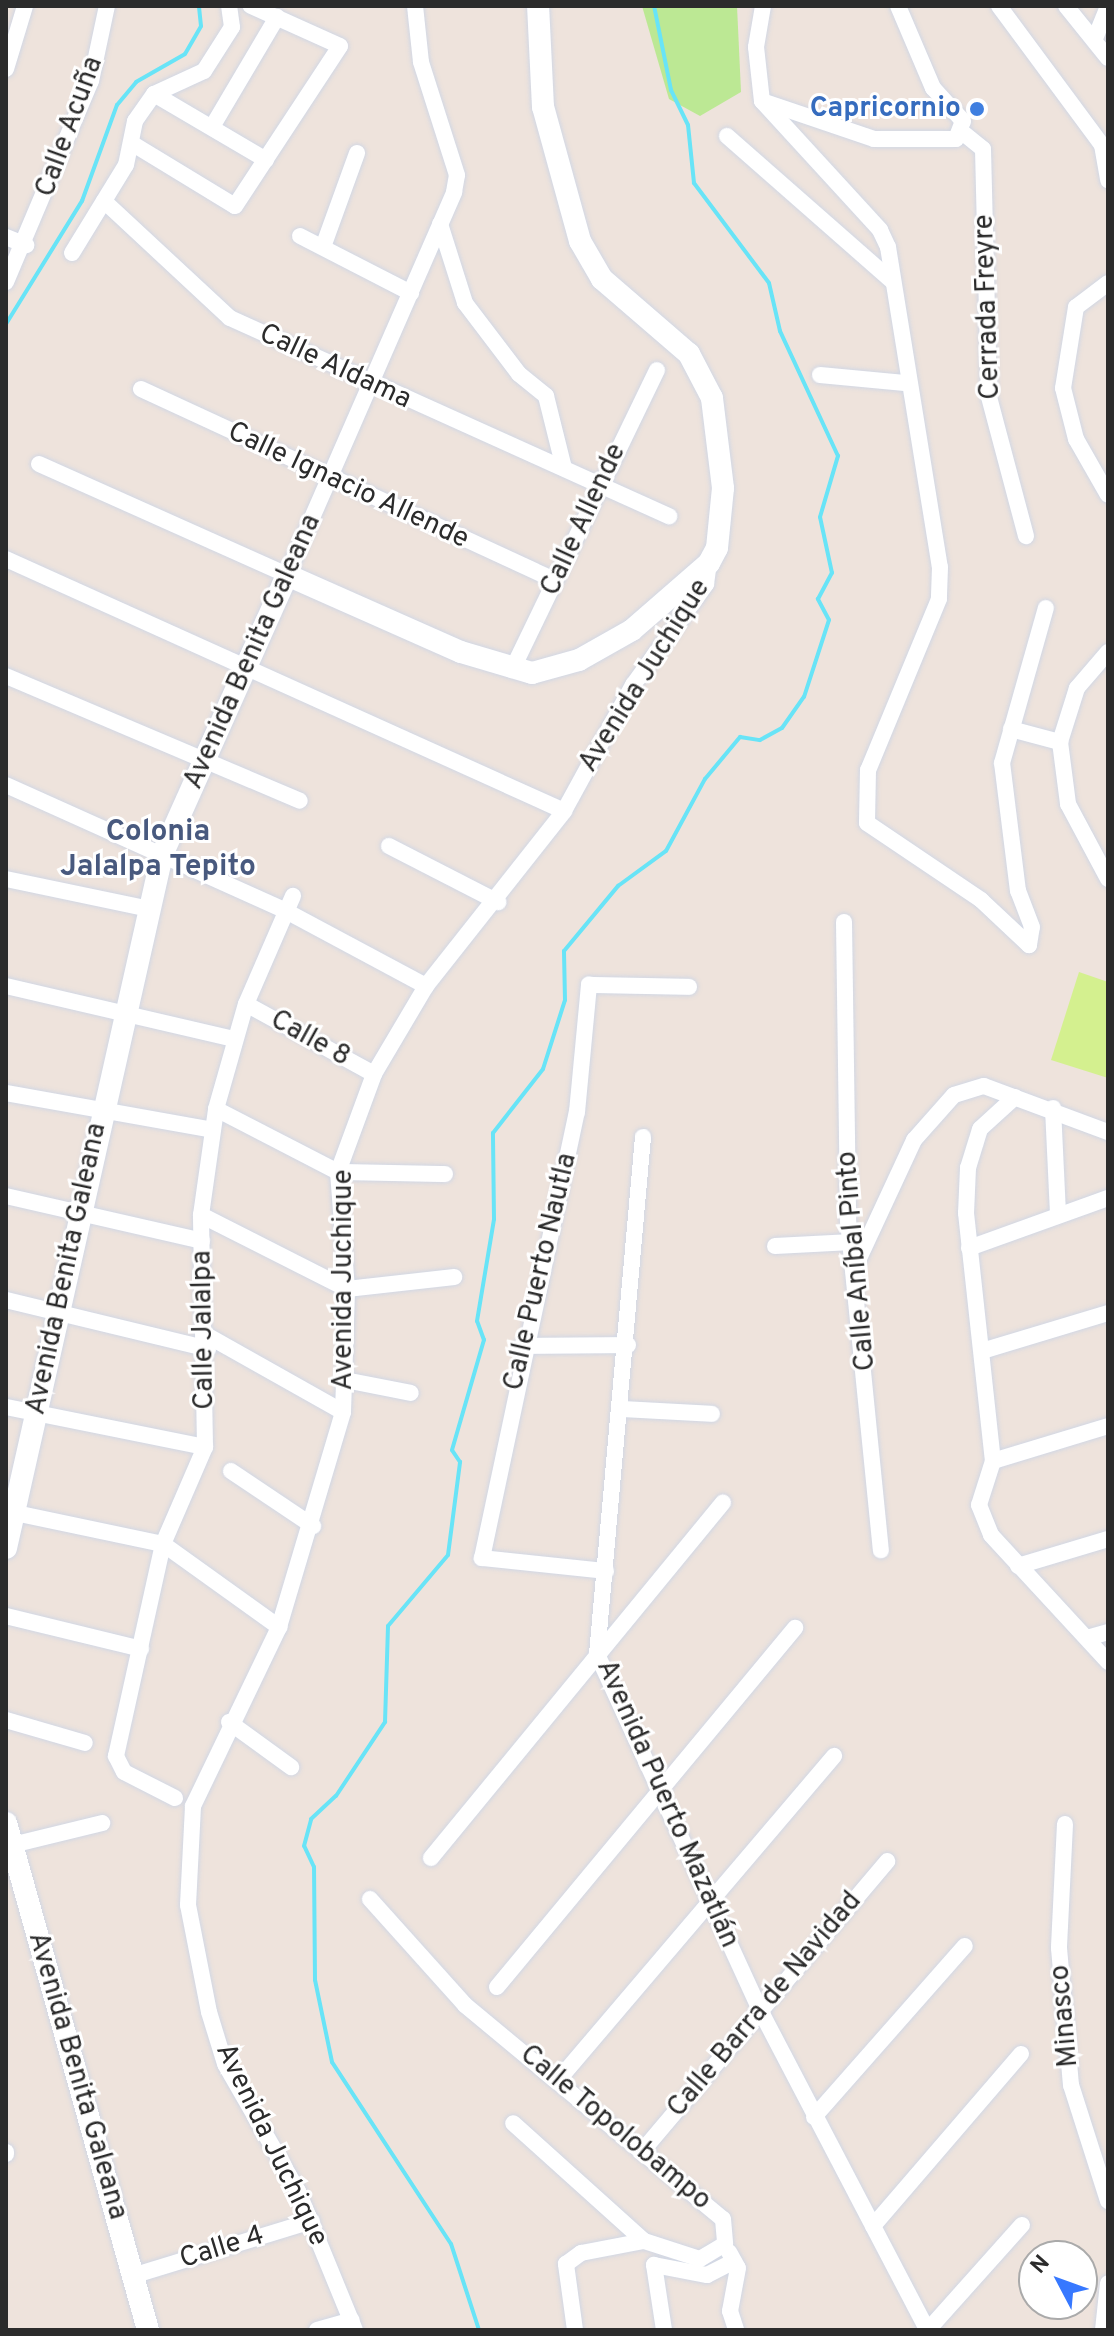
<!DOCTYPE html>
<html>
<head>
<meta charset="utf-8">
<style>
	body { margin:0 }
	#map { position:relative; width:1114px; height:2336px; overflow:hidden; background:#eee3dc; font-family:Overpass,sans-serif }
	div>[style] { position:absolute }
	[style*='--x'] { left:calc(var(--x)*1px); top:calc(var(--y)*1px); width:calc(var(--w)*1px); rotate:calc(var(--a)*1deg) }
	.green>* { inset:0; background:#bce894 }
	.pitch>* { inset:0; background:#d4f08f }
	.stream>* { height:4px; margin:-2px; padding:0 2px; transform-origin:2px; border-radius:2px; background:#68e4f7 }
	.roads { filter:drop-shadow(0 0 2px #d1d7e4) drop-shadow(0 0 2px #d1d7e4) }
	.street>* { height:16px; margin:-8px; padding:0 8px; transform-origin:8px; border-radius:8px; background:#fff }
	.secondary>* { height:22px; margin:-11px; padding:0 11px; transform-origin:11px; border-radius:11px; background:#fff }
	.dots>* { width:22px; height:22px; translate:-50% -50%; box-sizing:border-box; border:4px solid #fff; border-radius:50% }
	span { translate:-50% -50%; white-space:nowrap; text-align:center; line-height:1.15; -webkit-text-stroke:6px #fff; paint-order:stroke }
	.shop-label { font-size:28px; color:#366cbe; font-weight:700 }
	.right { translate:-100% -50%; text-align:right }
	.street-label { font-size:28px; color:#2b2b2b }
	.neighbourhood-label { font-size:30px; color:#48597e; font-weight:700 }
	.frame { position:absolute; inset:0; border:8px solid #2b2b2b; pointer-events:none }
	.north { position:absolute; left:1018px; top:2240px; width:80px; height:80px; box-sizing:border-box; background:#fff; border:2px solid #aaa; border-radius:50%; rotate:311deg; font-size:22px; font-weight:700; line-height:32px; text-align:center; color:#2b2b2b }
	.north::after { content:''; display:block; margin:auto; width:28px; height:36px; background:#3778ff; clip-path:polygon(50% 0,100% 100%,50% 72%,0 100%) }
</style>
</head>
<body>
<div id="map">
	<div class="green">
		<div style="clip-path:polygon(642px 6px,737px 6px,741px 92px,700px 116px,669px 99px)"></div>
	</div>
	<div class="pitch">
		<div style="clip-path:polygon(1079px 972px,1108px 982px,1108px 1078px,1051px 1060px)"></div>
	</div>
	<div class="stream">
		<div style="--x:6;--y:324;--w:145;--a:-58.3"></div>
		<div style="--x:82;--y:201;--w:102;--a:-70"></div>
		<div style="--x:117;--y:105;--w:30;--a:-50"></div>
		<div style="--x:136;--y:82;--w:56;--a:-29.7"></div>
		<div style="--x:185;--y:54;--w:32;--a:-60"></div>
		<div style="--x:201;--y:26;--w:20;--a:-96"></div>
		<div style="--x:479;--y:2330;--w:90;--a:-108"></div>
		<div style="--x:451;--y:2244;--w:217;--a:-123.2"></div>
		<div style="--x:332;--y:2062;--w:84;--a:-101.7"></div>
		<div style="--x:315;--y:1980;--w:113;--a:-90.5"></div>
		<div style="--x:314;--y:1867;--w:23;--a:-115"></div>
		<div style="--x:304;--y:1846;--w:28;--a:-75"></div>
		<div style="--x:311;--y:1819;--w:34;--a:-43"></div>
		<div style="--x:336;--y:1796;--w:89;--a:-56.5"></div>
		<div style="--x:385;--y:1722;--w:96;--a:-88.2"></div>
		<div style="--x:388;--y:1626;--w:93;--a:-49.8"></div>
		<div style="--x:448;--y:1555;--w:94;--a:-82.6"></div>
		<div style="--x:460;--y:1462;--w:14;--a:-124"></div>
		<div style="--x:452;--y:1450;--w:115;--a:-73.8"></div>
		<div style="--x:484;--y:1340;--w:20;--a:-110"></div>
		<div style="--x:477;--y:1321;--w:103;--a:-80.5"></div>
		<div style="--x:494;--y:1219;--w:86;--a:-90.7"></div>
		<div style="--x:493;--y:1133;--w:81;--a:-52"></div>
		<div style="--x:543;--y:1069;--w:72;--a:-72.3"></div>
		<div style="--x:565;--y:1000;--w:49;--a:-91.2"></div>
		<div style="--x:564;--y:951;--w:85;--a:-50.3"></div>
		<div style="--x:618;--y:886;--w:59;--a:-36.1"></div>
		<div style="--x:666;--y:851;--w:82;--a:-61.6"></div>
		<div style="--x:705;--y:779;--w:55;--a:-50.2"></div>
		<div style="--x:740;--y:737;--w:20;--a:9"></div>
		<div style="--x:760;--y:740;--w:25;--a:-29"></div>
		<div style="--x:782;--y:728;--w:38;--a:-55"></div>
		<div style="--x:804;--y:697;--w:81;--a:-72"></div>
		<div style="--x:829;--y:620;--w:24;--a:-118"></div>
		<div style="--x:818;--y:599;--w:30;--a:-62"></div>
		<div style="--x:832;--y:573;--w:57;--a:-102.1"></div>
		<div style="--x:820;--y:517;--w:64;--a:-73.6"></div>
		<div style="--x:838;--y:456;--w:138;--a:-114.9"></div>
		<div style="--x:780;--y:331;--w:49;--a:-102.9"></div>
		<div style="--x:769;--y:283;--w:125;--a:-126.9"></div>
		<div style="--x:694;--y:183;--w:58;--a:-95.9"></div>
		<div style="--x:688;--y:125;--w:39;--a:-116"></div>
		<div style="--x:671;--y:90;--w:86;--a:-101.4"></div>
	</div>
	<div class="roads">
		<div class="street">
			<div style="--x:763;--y:6;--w:42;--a:99.7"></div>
			<div style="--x:756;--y:47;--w:54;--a:83.7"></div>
			<div style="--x:762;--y:101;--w:175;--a:47.5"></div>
			<div style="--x:880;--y:230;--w:19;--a:65"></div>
			<div style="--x:888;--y:247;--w:324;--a:80.8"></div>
			<div style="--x:940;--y:567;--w:32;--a:92"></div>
			<div style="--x:939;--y:599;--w:185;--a:112.5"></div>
			<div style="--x:868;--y:770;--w:53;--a:91.1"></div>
			<div style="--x:867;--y:823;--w:138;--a:34"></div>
			<div style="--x:981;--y:900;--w:66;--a:43.2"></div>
			<div style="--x:1029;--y:945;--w:18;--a:-81"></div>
			<div style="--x:1032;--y:927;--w:39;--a:-111"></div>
			<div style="--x:1018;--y:891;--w:129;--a:-97.1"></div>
			<div style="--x:1002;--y:763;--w:161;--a:-74.2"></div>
			<div style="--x:999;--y:6;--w:173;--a:53.5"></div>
			<div style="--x:1102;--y:145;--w:36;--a:80"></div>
			<div style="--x:1066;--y:6;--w:67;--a:51.1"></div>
			<div style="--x:1096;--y:36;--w:31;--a:-68"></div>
			<div style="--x:6;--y:69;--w:66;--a:-73.2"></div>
			<div style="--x:154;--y:94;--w:130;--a:30.5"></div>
			<div style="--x:762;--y:101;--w:118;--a:18.7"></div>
			<div style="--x:874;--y:139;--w:82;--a:0"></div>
			<div style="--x:956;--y:139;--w:19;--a:-69"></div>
			<div style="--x:963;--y:121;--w:45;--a:-132.3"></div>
			<div style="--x:933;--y:88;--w:89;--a:-113.1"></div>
			<div style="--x:212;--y:127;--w:128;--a:-59.4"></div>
			<div style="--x:962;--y:132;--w:27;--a:39"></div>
			<div style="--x:983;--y:149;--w:248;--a:88.6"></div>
			<div style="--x:989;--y:397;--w:144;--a:75.1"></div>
			<div style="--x:727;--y:136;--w:220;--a:41.3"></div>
			<div style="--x:133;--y:144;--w:119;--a:31.3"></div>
			<div style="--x:235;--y:206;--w:191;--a:-56.7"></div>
			<div style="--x:340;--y:46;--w:98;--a:-155.8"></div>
			<div style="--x:104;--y:201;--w:172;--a:42.9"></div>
			<div style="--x:230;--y:318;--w:482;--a:24.3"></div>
			<div style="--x:440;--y:224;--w:83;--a:72.4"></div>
			<div style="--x:465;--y:303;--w:89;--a:52.7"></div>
			<div style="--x:519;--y:374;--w:35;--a:39"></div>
			<div style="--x:546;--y:396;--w:74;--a:76"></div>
			<div style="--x:300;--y:236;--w:125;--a:27.2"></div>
			<div style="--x:6;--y:237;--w:22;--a:22"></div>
			<div style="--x:323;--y:247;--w:100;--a:-70.1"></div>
			<div style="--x:72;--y:253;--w:103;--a:-58.5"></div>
			<div style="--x:126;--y:165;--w:45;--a:-78.4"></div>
			<div style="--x:135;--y:121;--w:33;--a:-55"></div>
			<div style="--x:154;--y:94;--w:55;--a:-24.7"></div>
			<div style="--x:204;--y:71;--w:52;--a:-57.5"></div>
			<div style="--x:232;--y:27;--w:21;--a:-98"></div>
			<div style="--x:6;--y:282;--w:218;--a:-67.1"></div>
			<div style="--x:91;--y:81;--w:77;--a:-78"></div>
			<div style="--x:1108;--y:283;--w:40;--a:143"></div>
			<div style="--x:1076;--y:307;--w:82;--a:99.1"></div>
			<div style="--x:1063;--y:388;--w:53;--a:75.7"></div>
			<div style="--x:1076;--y:439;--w:64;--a:60.3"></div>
			<div style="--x:820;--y:375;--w:85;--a:5.4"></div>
			<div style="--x:141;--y:389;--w:456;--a:24.8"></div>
			<div style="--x:39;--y:464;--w:272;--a:24.1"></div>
			<div style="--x:287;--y:575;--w:418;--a:-66.4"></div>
			<div style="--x:454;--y:192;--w:17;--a:-80"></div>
			<div style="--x:457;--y:175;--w:119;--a:-107.7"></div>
			<div style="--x:421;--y:62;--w:56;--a:-96.1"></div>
			<div style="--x:6;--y:559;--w:612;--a:24.3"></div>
			<div style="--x:1108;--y:652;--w:48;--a:130.7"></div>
			<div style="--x:1077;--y:688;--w:57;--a:107.5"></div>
			<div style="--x:1060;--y:742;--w:63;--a:82.6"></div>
			<div style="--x:1068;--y:804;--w:85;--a:61.9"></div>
			<div style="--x:512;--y:670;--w:333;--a:-64.2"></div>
			<div style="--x:6;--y:676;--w:319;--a:23"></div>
			<div style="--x:1011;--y:729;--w:51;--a:14.9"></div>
			<div style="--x:6;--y:785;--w:307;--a:24.2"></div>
			<div style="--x:286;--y:911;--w:159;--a:28.2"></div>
			<div style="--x:389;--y:846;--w:123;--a:27.2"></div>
			<div style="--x:6;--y:879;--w:146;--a:11.8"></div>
			<div style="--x:844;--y:922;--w:299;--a:89.2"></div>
			<div style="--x:848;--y:1221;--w:331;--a:84.3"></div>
			<div style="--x:6;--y:986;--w:234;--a:13.1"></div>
			<div style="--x:246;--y:1004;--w:146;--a:28.7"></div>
			<div style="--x:6;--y:1093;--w:210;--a:10.1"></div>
			<div style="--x:1015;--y:1097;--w:47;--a:137.6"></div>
			<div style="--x:980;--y:1129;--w:41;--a:107.1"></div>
			<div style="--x:968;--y:1168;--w:45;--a:92.5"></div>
			<div style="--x:966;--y:1213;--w:249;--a:83.8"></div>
			<div style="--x:993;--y:1461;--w:46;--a:107.7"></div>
			<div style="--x:979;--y:1505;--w:32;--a:68"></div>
			<div style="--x:991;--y:1535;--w:173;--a:47.3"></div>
			<div style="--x:1053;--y:1108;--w:106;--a:87.3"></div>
			<div style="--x:216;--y:1109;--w:137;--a:27.3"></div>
			<div style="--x:338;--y:1172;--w:107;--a:1.1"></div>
			<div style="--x:643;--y:1137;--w:519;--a:95.08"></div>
			<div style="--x:597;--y:1654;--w:389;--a:65.4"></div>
			<div style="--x:759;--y:2008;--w:363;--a:62.4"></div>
			<div style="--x:6;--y:1196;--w:201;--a:12.9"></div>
			<div style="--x:201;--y:1215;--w:164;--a:26.9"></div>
			<div style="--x:347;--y:1289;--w:108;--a:-6.4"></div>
			<div style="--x:775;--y:1246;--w:77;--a:-3"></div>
			<div style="--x:969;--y:1248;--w:148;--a:-19.8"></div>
			<div style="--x:856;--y:1265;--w:138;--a:-65.1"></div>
			<div style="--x:914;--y:1140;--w:60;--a:-48.4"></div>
			<div style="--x:954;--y:1095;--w:31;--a:-17"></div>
			<div style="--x:984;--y:1086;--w:132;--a:20.4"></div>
			<div style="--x:6;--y:1300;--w:208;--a:13.6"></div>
			<div style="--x:208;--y:1336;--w:155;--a:29.4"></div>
			<div style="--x:522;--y:1346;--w:106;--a:-0.5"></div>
			<div style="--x:982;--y:1351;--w:132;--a:-16.8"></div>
			<div style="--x:345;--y:1380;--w:67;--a:11.1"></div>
			<div style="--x:6;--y:1407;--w:203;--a:11.4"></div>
			<div style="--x:621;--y:1409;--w:91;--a:3.1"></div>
			<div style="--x:993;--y:1461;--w:120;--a:-16.9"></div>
			<div style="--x:231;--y:1471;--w:99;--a:33.9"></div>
			<div style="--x:6;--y:1511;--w:160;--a:11.9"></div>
			<div style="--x:163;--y:1544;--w:143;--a:35.6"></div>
			<div style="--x:1018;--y:1566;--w:94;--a:-16.7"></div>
			<div style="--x:606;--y:1571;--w:125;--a:-174"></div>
			<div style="--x:482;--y:1558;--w:456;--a:-78"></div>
			<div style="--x:577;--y:1112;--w:128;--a:-84.6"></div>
			<div style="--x:589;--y:985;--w:100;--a:1.1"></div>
			<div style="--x:6;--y:1616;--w:139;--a:13.7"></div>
			<div style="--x:1087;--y:1638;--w:22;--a:-16"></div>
			<div style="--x:6;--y:1720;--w:82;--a:16.2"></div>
			<div style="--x:229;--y:1722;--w:77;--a:36"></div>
			<div style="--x:175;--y:1798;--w:57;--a:-153"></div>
			<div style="--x:124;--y:1772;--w:18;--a:-117"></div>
			<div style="--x:116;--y:1756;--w:217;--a:-77.5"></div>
			<div style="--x:163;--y:1544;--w:106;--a:-66.6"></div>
			<div style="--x:205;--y:1447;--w:232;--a:-91"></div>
			<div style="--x:201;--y:1215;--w:107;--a:-81.9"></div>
			<div style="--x:216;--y:1109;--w:109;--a:-74.1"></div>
			<div style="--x:246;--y:1004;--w:118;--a:-66.5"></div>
			<div style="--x:1065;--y:1824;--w:124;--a:92.8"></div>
			<div style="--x:1059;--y:1948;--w:138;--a:85"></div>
			<div style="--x:1071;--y:2085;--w:122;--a:72.3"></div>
			<div style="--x:12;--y:1845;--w:93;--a:-13.7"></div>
			<div style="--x:431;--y:1858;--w:460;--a:-50.6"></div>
			<div style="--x:370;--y:1899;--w:142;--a:48.1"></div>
			<div style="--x:465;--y:2005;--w:335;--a:39.7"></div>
			<div style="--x:723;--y:2219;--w:25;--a:85"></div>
			<div style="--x:725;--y:2244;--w:29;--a:149"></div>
			<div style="--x:700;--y:2259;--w:59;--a:-162.2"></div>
			<div style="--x:644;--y:2241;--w:176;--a:-138"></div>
			<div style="--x:497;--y:1987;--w:467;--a:-50.3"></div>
			<div style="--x:560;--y:2078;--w:423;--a:-49.6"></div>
			<div style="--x:814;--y:2117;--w:228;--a:-48.6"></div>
			<div style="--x:644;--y:2149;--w:377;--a:-49.8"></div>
			<div style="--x:6;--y:2152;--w:2;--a:90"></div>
			<div style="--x:873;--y:2226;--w:227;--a:-49.3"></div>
			<div style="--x:729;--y:2252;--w:18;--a:61"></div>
			<div style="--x:738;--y:2268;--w:44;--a:100.5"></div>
			<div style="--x:730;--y:2311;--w:20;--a:72"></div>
			<div style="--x:132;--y:2276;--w:188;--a:-17"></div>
			<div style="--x:317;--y:2330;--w:36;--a:-16"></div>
			<div style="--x:355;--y:2330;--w:150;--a:-112.3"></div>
			<div style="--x:298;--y:2191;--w:146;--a:-119.9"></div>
			<div style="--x:225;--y:2064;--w:54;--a:-107.1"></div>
			<div style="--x:209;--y:2012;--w:109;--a:-101.1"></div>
			<div style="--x:188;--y:1905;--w:99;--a:-87.1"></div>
			<div style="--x:193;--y:1806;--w:199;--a:-64.3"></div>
			<div style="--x:279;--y:1627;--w:224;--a:-73.4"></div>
			<div style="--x:343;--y:1412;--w:123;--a:-88.1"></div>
			<div style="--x:347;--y:1289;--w:117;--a:-94.4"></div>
			<div style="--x:338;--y:1172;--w:104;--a:-69.8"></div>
			<div style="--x:374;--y:1074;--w:102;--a:-59.4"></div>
			<div style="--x:426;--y:986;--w:223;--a:-51.7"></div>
			<div style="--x:564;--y:811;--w:144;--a:-61.3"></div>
			<div style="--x:633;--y:685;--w:125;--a:-54.1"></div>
			<div style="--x:706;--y:584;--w:21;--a:-82"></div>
			<div style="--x:575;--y:2330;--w:67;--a:-97.8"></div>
			<div style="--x:566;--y:2264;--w:19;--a:-36"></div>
			<div style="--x:581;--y:2253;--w:64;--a:-10.8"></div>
			<div style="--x:664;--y:2330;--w:66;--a:-98.7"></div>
			<div style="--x:654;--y:2265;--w:54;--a:10.7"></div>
			<div style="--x:707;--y:2275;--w:30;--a:-27"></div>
			<div style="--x:928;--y:2330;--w:141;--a:-48.2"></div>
			<div style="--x:1103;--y:2330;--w:47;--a:-83.9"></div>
		</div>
		<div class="secondary">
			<div style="--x:6;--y:1548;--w:710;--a:-77.31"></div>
			<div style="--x:162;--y:855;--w:307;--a:-65.9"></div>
			<div style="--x:287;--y:575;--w:190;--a:23.9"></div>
			<div style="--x:461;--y:652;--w:74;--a:16.5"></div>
			<div style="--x:532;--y:673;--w:49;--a:-15.5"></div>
			<div style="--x:579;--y:660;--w:61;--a:-29.5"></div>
			<div style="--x:632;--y:630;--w:102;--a:-41"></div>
			<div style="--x:709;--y:563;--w:17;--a:-62"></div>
			<div style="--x:717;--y:548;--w:60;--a:-84.3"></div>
			<div style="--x:723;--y:488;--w:91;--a:-97"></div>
			<div style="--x:712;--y:398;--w:50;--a:-117.6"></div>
			<div style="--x:689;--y:354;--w:115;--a:-139.2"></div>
			<div style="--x:602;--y:279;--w:44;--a:-120.1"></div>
			<div style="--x:580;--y:241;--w:139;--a:-105.4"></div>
			<div style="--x:543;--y:107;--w:101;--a:-92.8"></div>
			<div style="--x:6;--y:1823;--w:527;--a:74.35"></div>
		</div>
	</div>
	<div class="dots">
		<div style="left:977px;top:109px;background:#3f7fe0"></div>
	</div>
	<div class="shop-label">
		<span class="right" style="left:961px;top:109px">Capricornio</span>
	</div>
	<div class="street-label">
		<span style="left:70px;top:127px;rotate:-70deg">Calle Acuña</span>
		<span style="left:988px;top:307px;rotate:-92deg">Cerrada Freyre</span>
		<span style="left:335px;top:367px;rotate:25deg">Calle Aldama</span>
		<span style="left:348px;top:486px;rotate:25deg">Calle Ignacio Allende</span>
		<span style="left:584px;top:520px;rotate:-65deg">Calle Allende</span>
		<span style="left:253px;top:652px;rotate:-66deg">Avenida Benita Galeana</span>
		<span style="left:645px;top:676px;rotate:-58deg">Avenida Juchique</span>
		<span style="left:310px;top:1039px;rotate:29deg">Calle 8</span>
		<span style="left:857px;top:1261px;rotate:-95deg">Calle Aníbal Pinto</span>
		<span style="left:67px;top:1269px;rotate:-78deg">Avenida Benita Galeana</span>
		<span style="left:541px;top:1272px;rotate:-77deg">Calle Puerto Nautla</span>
		<span style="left:344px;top:1280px;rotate:-90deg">Avenida Juchique</span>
		<span style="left:204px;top:1330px;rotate:-91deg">Calle Jalalpa</span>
		<span style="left:667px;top:1804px;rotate:66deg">Avenida Puerto Mazatlán</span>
		<span style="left:765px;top:2005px;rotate:-50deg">Calle Barra de Navidad</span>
		<span style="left:1065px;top:2016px;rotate:-95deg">Minasco</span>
		<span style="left:77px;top:2076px;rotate:74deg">Avenida Benita Galeana</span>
		<span style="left:615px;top:2128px;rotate:40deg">Calle Topolobampo</span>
		<span style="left:271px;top:2145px;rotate:64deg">Avenida Juchique</span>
		<span style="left:222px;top:2248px;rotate:-17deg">Calle 4</span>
	</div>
	<div class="neighbourhood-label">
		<span style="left:158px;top:850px">Colonia<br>Jalalpa Tepito</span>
	</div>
	<div class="frame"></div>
	<div class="north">N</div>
</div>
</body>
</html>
